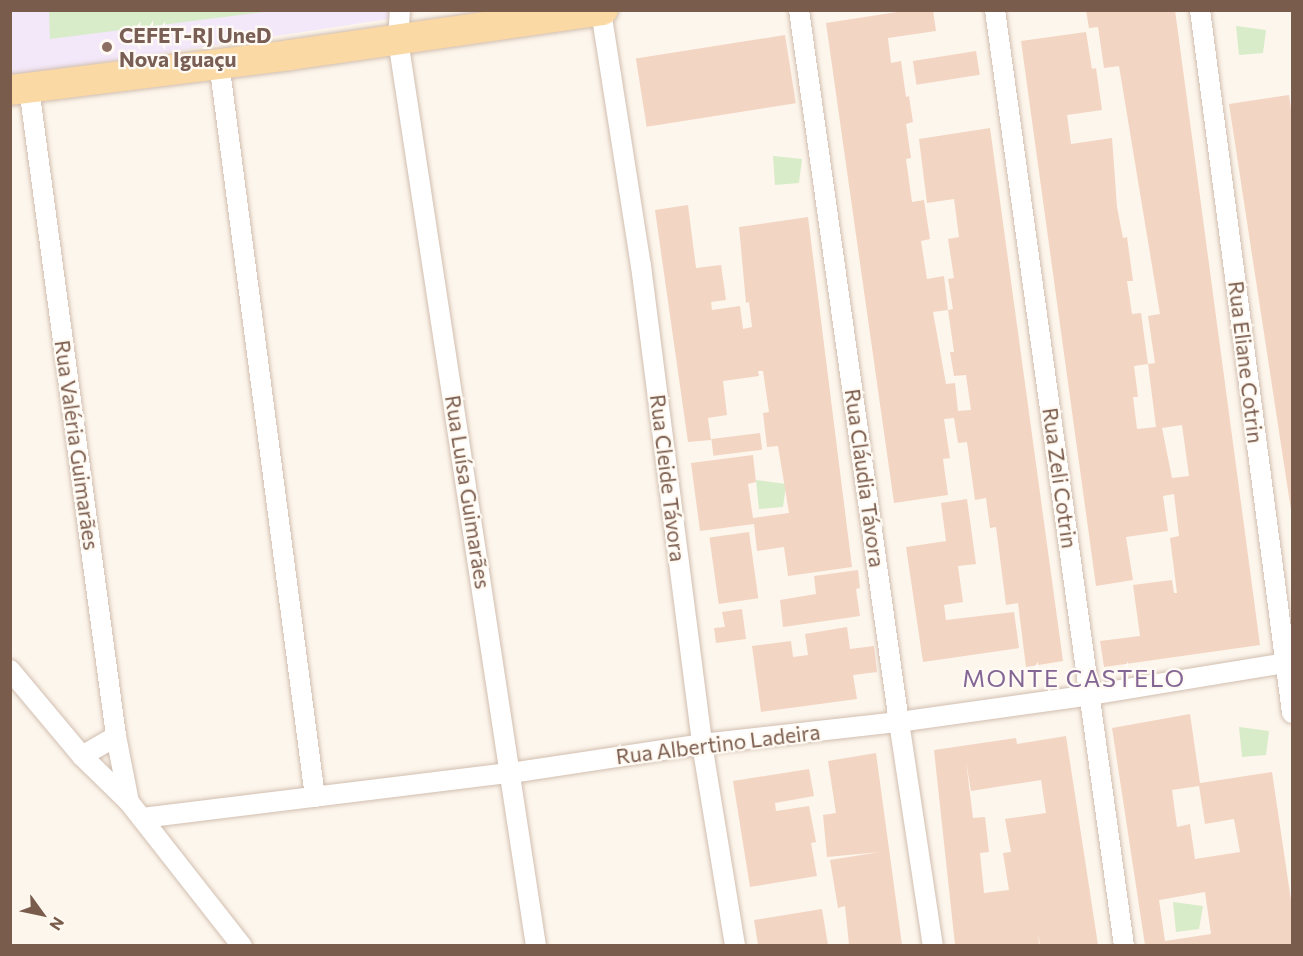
<!DOCTYPE html>
<html>
<head>
<meta charset="utf-8">
<style>
	body { margin:0 }
	#map { position:relative; width:1303px; height:956px; overflow:hidden; background:#fdf6ec; font-family:Commissioner,sans-serif }
	div>[style] { position:absolute }
	[style*='--x'] { left:calc(var(--x)*1px); top:calc(var(--y)*1px); width:calc(var(--w)*1px); rotate:calc(var(--a)*1deg) }
	.education>* { inset:0; background:#f3e8fa }
	.green>* { inset:0; background:#d8ecc9 }
	.building>* { inset:0; background:#f3d5c3; transform-origin:0 0 }
	.roads { filter:drop-shadow(0 0 2px #d1beb0) drop-shadow(0 0 2px #d1beb0) }
	.minor>* { height:20px; margin:-10px; padding:0 10px; transform-origin:10px; border-radius:10px; background:#fff }
	.primary>* { height:30px; margin:-15px; padding:0 15px; transform-origin:15px; border-radius:15px; background:#fbd9a5 }
	.dots>* { width:16px; height:16px; translate:-50% -50%; box-sizing:border-box; border:3px solid #fffaf3; border-radius:50% }
	span { translate:-50% -50%; white-space:nowrap; text-align:center; line-height:1.15; -webkit-text-stroke:4.5px #fffaf3; paint-order:stroke }
	.education-label { font-size:21px; color:#785e54; font-weight:700 }
	.left { translate:0 -50%; text-align:left }
	.street-label { font-size:21px; color:#7a5c4d }
	.quarter-label { font-size:24px; color:#846695; letter-spacing:1.5px }
	.frame { position:absolute; inset:0; border:12px solid #7a5c4d; pointer-events:none }
	.north { position:absolute; left:12px; top:884px; width:60px; height:60px; -webkit-text-stroke:4px #fffaf3; paint-order:stroke; rotate:123deg; font-size:16px; font-weight:700; line-height:24px; text-align:center; color:#7a5c4d }
	.north::after { content:''; display:block; margin:auto; width:21px; height:27px; background:#7a5c4d; clip-path:polygon(50% 0,100% 100%,50% 72%,0 100%) }
</style>
</head>
<body>
<div id="map">
	<div class="education">
		<div style="clip-path:polygon(11px 11px,396px 11px,395px 18px,11px 76px)"></div>
	</div>
	<div class="green">
		<div style="clip-path:polygon(49px 10px,272px 10px,272px 11px,50px 39px)"></div>
		<div style="clip-path:polygon(1236px 26px,1266px 30px,1263px 53px,1239px 55px)"></div>
		<div style="clip-path:polygon(773px 156px,802px 159px,799px 183px,775px 185px)"></div>
		<div style="clip-path:polygon(756px 480px,786px 484px,783px 507px,759px 509px)"></div>
		<div style="clip-path:polygon(1239px 727px,1269px 731px,1266px 755px,1242px 757px)"></div>
		<div style="clip-path:polygon(1173px 902px,1203px 906px,1199px 929px,1176px 932px)"></div>
	</div>
	<div class="building">
		<div style="clip-path:polygon(910px 10px,933px 10px,936px 31px,888px 38px,891px 63px,901px 61px,906px 97px,909px 96px,913px 122px,906px 124px,911px 158px,906px 159px,912px 202px,924px 200px,930px 239px,921px 241px,927px 279px,944px 276px,948px 310px,933px 312px,946px 384px,955px 383px,958px 411px,971px 410px,966px 375px,954px 376px,950px 352px,954px 352px,948px 310px,953px 309px,948px 279px,954px 278px,948px 239px,959px 237px,954px 199px,927px 203px,919px 139px,990px 128px,1063px 661px,1026px 667px,1018px 603px,1006px 605px,996px 527px,990px 528px,986px 498px,975px 500px,967px 442px,958px 443px,954px 418px,944px 419px,950px 458px,943px 459px,948px 495px,894px 503px,826px 23px)"></div>
		<div style="clip-path:polygon(evenodd,1086px 10px,1175px 10px,1260px 645px,1104px 667px,1100px 641px,1140px 636px,1133px 585px,1172px 580px,1174px 593px,1177px 593px,1170px 538px,1179px 536px,1174px 494px,1163px 496px,1168px 531px,1126px 537px,1133px 580px,1096px 586px,1021px 41px,1086px 32px,1092px 69px,1096px 68px,1102px 110px,1067px 115px,1071px 144px,1112px 138px,1117px 207px,1123px 238px,1127px 237px,1133px 281px,1127px 281px,1132px 314px,1141px 313px,1148px 364px,1155px 363px,1148px 316px,1160px 314px,1119px 66px,1104px 68px,1098px 27px,1089px 28px,1086px 10px,1148px 364px,1156px 427px,1137px 429px,1133px 397px,1138px 397px,1134px 366px,1148px 364px,1086px 10px,1182px 425px,1189px 476px,1172px 478px,1162px 428px,1182px 425px)"></div>
		<div style="left:785px;top:35px;width:69px;height:151px;rotate:81deg"></div>
		<div style="left:976px;top:51px;width:24px;height:64px;rotate:81deg"></div>
		<div style="clip-path:polygon(1289px 95px,1292px 116px,1291px 510px,1229px 104px)"></div>
		<div style="clip-path:polygon(688px 205px,696px 268px,721px 265px,726px 300px,711px 302px,712px 310px,740px 306px,743px 329px,752px 327px,749px 302px,746px 303px,739px 227px,808px 217px,852px 567px,788px 576px,784px 547px,757px 551px,754px 524px,700px 531px,691px 463px,753px 455px,756px 482px,748px 484px,753px 518px,789px 513px,778px 446px,767px 447px,763px 413px,769px 412px,763px 371px,758px 371px,759px 376px,723px 381px,727px 415px,708px 418px,711px 440px,688px 442px,655px 210px)"></div>
		<div style="left:760px;top:433px;width:17px;height:49px;rotate:83deg"></div>
		<div style="clip-path:polygon(967px 499px,976px 564px,958px 566px,963px 602px,944px 605px,946px 620px,1014px 612px,1019px 648px,923px 662px,906px 547px,946px 541px,941px 503px)"></div>
		<div style="left:749px;top:532px;width:67px;height:40px;rotate:82deg"></div>
		<div style="clip-path:polygon(858px 570px,860px 588px,856px 589px,860px 616px,783px 627px,780px 600px,816px 594px,814px 576px)"></div>
		<div style="clip-path:polygon(742px 609px,746px 639px,716px 643px,714px 628px,725px 627px,722px 612px)"></div>
		<div style="clip-path:polygon(847px 627px,850px 649px,874px 646px,877px 672px,853px 675px,857px 699px,761px 712px,752px 646px,791px 641px,793px 657px,808px 655px,805px 634px)"></div>
		<div style="clip-path:polygon(evenodd,1190px 714px,1200px 783px,1272px 772px,1292px 907px,1292px 945px,1145px 945px,1112px 728px,1190px 714px,1199px 786px,1205px 824px,1234px 819px,1240px 852px,1195px 859px,1190px 824px,1177px 827px,1172px 790px,1199px 786px,1190px 714px,1205px 892px,1211px 934px,1165px 941px,1159px 900px,1205px 892px)"></div>
		<div style="clip-path:polygon(evenodd,1066px 736px,1098px 945px,1040px 945px,1038px 933px,1039px 945px,955px 945px,934px 750px,1016px 738px,1017px 744px,1066px 736px,966px 762px,971px 791px,1041px 780px,1046px 813px,1005px 819px,1011px 852px,1003px 853px,1009px 890px,984px 893px,980px 853px,989px 852px,985px 817px,973px 818px,966px 762px)"></div>
		<div style="clip-path:polygon(876px 753px,902px 945px,849px 945px,845px 906px,838px 908px,830px 860px,880px 852px,827px 857px,823px 815px,836px 813px,828px 761px)"></div>
		<div style="clip-path:polygon(809px 769px,814px 796px,775px 803px,776px 811px,809px 806px,816px 842px,811px 843px,817px 876px,750px 887px,733px 781px)"></div>
		<div style="clip-path:polygon(822px 909px,828px 945px,758px 945px,754px 920px)"></div>
	</div>
	<div class="roads">
		<div class="minor">
			<div style="--x:400;--y:10;--w:30;--a:94"></div>
			<div style="--x:398;--y:40;--w:916;--a:81.34"></div>
			<div style="--x:799;--y:10;--w:719;--a:82.01"></div>
			<div style="--x:899;--y:722;--w:227;--a:81.4"></div>
			<div style="--x:995;--y:10;--w:945;--a:82.15"></div>
			<div style="--x:1200;--y:10;--w:709;--a:82.54"></div>
			<div style="--x:601;--y:11;--w:258;--a:81.1"></div>
			<div style="--x:641;--y:266;--w:482;--a:82.7"></div>
			<div style="--x:702;--y:744;--w:205;--a:80.7"></div>
			<div style="--x:219;--y:62;--w:741;--a:82.56"></div>
			<div style="--x:29;--y:88;--w:654;--a:82.35"></div>
			<div style="--x:116;--y:736;--w:67;--a:78.9"></div>
			<div style="--x:10;--y:670;--w:112;--a:50.1"></div>
			<div style="--x:82;--y:756;--w:66;--a:44.4"></div>
			<div style="--x:129;--y:802;--w:183;--a:51.9"></div>
			<div style="--x:82;--y:756;--w:39;--a:-30"></div>
			<div style="--x:142;--y:818;--w:372;--a:-7"></div>
			<div style="--x:511;--y:773;--w:193;--a:-8.6"></div>
			<div style="--x:702;--y:744;--w:198;--a:-6.4"></div>
			<div style="--x:899;--y:722;--w:193;--a:-8"></div>
			<div style="--x:1090;--y:695;--w:205;--a:-9.3"></div>
		</div>
		<div class="primary">
			<div style="--x:10;--y:90;--w:282;--a:-7.1"></div>
			<div style="--x:290;--y:55;--w:316;--a:-8.2"></div>
		</div>
	</div>
	<div class="dots">
		<div style="left:107px;top:47px;background:#8d6e63"></div>
	</div>
	<div class="education-label">
		<span class="left" style="left:119px;top:47px">CEFET-RJ UneD<br>Nova Iguaçu</span>
	</div>
	<div class="street-label">
		<span style="left:1246px;top:362px;rotate:83deg">Rua Eliane Cotrin</span>
		<span style="left:77px;top:445px;rotate:82deg">Rua Valéria Guimarães</span>
		<span style="left:668px;top:478px;rotate:83deg">Rua Cleide Távora</span>
		<span style="left:865px;top:478px;rotate:82deg">Rua Cláudia Távora</span>
		<span style="left:1060px;top:478px;rotate:82deg">Rua Zeli Cotrin</span>
		<span style="left:468px;top:492px;rotate:81deg">Rua Luísa Guimarães</span>
		<span style="left:718px;top:744px;rotate:-7deg">Rua Albertino Ladeira</span>
	</div>
	<div class="quarter-label">
		<span style="left:1074px;top:678px">MONTE CASTELO</span>
	</div>
	<div class="frame"></div>
	<div class="north">N</div>
</div>
</body>
</html>
